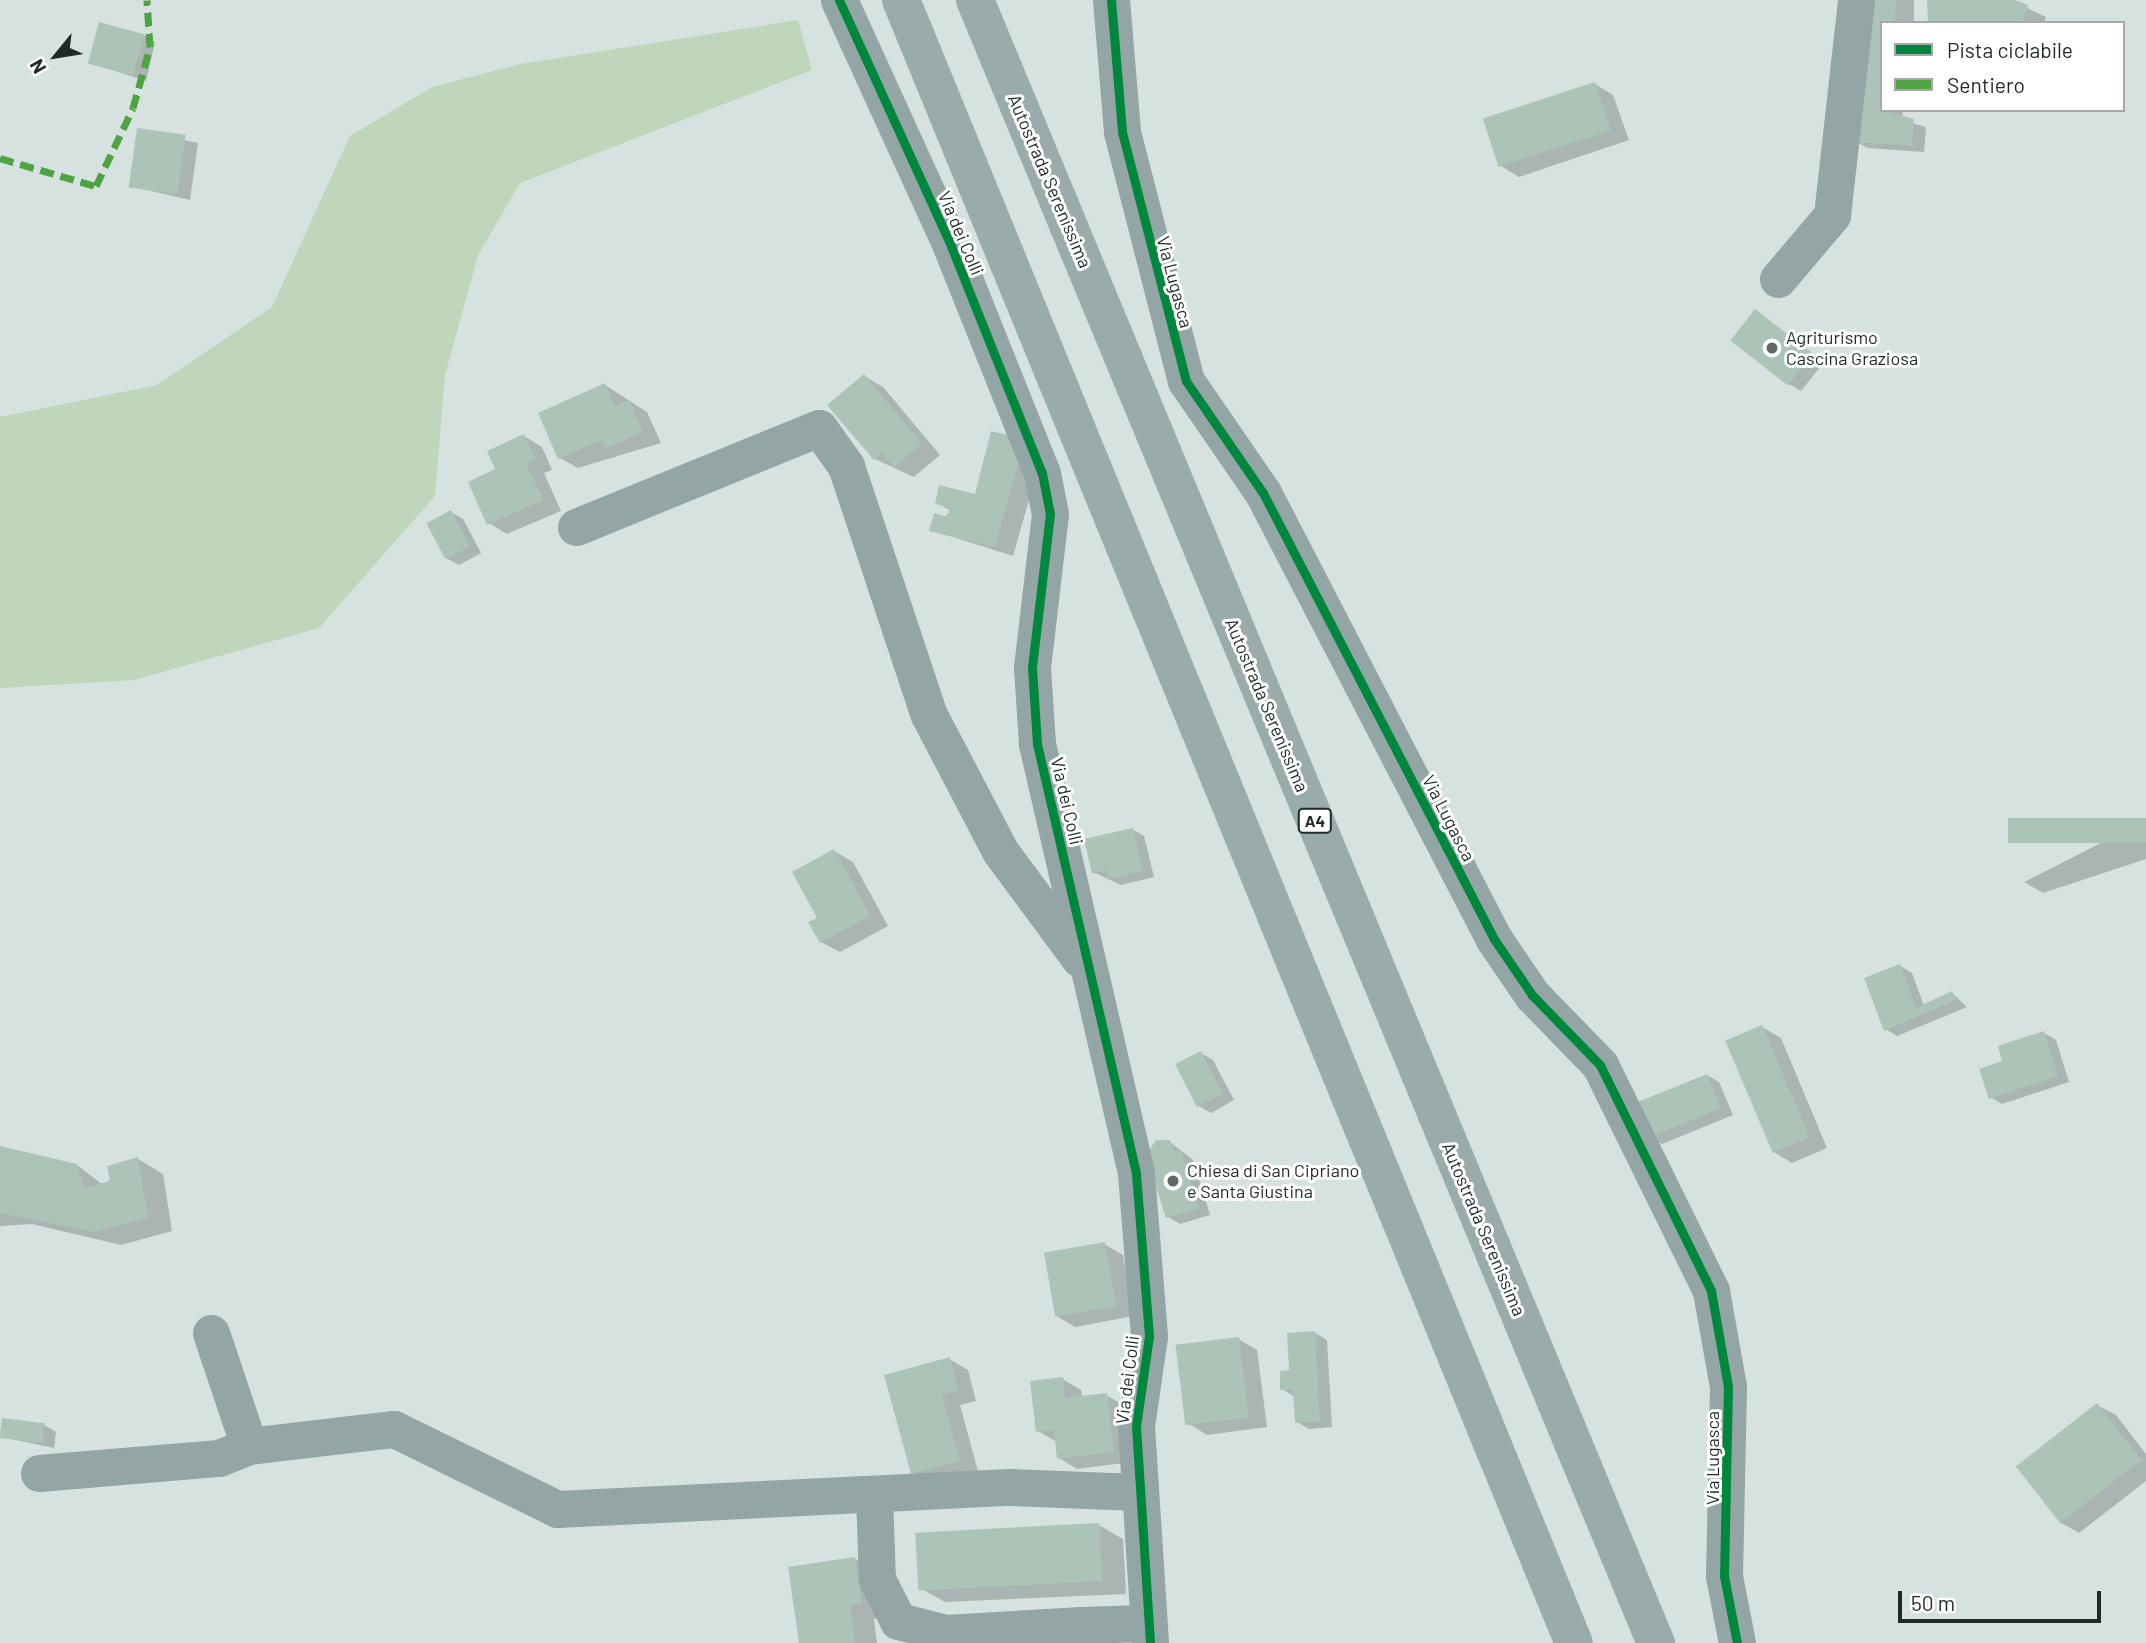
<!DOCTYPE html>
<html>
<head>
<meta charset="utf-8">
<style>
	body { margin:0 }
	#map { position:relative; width:2146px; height:1643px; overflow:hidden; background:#d5e2df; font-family:Barlow,sans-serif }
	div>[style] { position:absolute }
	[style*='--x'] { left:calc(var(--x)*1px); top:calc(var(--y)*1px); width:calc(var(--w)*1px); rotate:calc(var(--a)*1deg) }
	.green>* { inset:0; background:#c0d6ba }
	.shadow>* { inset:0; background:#0003 }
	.building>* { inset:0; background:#acc4b8; transform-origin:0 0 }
	.minor>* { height:37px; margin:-18.5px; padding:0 18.5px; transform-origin:18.5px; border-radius:18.5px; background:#94a5a5 }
	.highway>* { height:38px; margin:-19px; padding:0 19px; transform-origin:19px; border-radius:19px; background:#99abaa }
	.quiet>* { height:7px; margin-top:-3.5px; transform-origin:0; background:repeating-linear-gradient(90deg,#4fa342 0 14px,transparent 0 21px) }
	.cycleway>* { height:9px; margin:-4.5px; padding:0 4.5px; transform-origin:4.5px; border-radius:4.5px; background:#00873e }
	.dots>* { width:19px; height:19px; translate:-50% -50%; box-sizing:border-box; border:4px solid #fff; border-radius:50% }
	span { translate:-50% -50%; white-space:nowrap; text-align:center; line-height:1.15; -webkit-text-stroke:6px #fff; paint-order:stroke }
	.shield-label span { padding:2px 5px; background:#fff; border:2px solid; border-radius:5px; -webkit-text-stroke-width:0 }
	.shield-label { font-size:16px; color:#1f2926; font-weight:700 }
	.street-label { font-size:18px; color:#1f2926 }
	.poi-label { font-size:18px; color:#1f2926 }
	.left { translate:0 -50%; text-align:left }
	.legend { position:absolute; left:1880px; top:21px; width:245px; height:91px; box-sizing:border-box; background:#fff; border:2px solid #a5a9a8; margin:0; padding:9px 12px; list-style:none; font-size:21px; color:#1f2926 }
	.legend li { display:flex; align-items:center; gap:14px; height:35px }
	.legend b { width:35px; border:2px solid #a5a9a8 }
	.north { position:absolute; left:21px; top:21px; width:70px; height:70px; -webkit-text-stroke:5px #fff; paint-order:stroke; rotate:240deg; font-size:19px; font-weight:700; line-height:28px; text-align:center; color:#1f2926 }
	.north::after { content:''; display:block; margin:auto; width:24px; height:32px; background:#1f2926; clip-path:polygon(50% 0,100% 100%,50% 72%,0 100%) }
	.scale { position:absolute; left:1898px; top:1591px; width:203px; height:32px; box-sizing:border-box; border:4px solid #1f2926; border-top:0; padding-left:9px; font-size:21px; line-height:24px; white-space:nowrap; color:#1f2926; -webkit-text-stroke:5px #fff; paint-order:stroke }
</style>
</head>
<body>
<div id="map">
	<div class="green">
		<div style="clip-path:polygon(798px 20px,812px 70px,520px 183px,478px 255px,445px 375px,435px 496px,319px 628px,134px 680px,0 688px,0 417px,157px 385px,272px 307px,350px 136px,432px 87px,521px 64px)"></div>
	</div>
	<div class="shadow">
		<div style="clip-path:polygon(1862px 0,1914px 0,1914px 23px,1882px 23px,1882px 110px,1903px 110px,1902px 120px,1926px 127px,1924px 152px,1867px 148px,1855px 141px)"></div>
		<div style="clip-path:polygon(1929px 0,2010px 0,2046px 17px,2044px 23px,1930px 23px)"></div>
		<div style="clip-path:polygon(143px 35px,155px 42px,146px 81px,91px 63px)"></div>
		<div style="clip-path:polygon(1595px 84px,1613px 95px,1629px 140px,1519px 177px,1501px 166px)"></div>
		<div style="clip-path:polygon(138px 130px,198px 143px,190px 200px,130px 186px)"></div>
		<div style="clip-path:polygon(1756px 311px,1824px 362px,1801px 391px,1789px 384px)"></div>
		<div style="clip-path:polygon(864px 376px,883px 387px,940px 455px,914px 477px,875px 459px)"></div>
		<div style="clip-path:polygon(605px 385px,647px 412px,661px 443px,578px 468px,560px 458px)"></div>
		<div style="clip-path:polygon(992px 433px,1043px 451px,1013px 556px,931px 530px,951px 511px,937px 503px,977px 496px)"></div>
		<div style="clip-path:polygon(524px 436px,542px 447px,552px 470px,544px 473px,561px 511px,507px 534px,489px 523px,497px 470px)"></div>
		<div style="clip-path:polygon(451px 512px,463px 519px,481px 553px,459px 565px,446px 558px)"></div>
		<div style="clip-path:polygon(2146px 820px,2146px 859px,2043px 893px,2024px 882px)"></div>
		<div style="clip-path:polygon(1132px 829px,1144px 836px,1154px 877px,1121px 885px,1093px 872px)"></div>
		<div style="clip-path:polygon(834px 851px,853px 862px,888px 926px,840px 952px,821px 942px,819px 918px)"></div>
		<div style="clip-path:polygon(1900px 966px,1912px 973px,1924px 1006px,1952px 993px,1967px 1007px,1897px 1036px,1885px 1029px)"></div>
		<div style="clip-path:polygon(1762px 1027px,1781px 1038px,1827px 1148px,1792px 1163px,1774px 1152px)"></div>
		<div style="clip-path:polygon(2044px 1033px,2056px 1040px,2069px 1082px,2002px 1104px,1990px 1097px,2004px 1062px)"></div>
		<div style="clip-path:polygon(1201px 1053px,1213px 1060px,1234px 1100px,1211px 1113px,1199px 1106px)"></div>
		<div style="clip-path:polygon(1707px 1075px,1719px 1082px,1733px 1115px,1662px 1144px,1650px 1137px)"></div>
		<div style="clip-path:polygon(1170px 1142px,1193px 1160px,1210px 1215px,1180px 1224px,1168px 1217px)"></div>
		<div style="clip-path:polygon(0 1147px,77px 1165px,103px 1185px,138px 1159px,163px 1174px,172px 1231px,121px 1245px,32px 1224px,0 1226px)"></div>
		<div style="clip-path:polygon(1104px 1244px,1123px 1255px,1134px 1316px,1075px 1327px,1057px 1316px)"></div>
		<div style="clip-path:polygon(1315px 1333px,1327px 1340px,1332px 1427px,1309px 1429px,1297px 1422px,1295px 1397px,1282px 1389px)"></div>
		<div style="clip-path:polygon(1238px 1339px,1257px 1350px,1267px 1427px,1207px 1435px,1189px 1424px)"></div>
		<div style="clip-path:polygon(949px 1359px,968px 1370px,976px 1401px,960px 1405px,978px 1471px,931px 1484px,912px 1473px)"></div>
		<div style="clip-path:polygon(1062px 1379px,1081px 1390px,1082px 1397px,1106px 1395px,1125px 1406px,1132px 1462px,1077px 1469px,1059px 1458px,1057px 1442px,1038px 1431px)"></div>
		<div style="clip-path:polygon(2097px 1405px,2116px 1415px,2146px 1454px,2146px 1481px,2079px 1533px,2060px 1522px)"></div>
		<div style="clip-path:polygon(44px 1425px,56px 1432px,54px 1448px,2px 1437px)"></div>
		<div style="clip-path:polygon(1099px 1525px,1123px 1539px,1126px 1594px,945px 1602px,920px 1588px)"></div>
		<div style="clip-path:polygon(855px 1559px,880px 1573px,886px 1617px,874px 1619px,877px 1643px,801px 1643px)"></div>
	</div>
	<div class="building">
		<div style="clip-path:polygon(1861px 0,1896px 0,1895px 23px,1882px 23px,1882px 110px,1914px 119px,1912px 146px,1853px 142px)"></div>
		<div style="clip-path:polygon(1927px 0,2015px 0,2028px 5px,2023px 23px,1928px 23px)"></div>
		<div style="left:99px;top:22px;width:47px;height:43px;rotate:15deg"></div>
		<div style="left:1595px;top:82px;width:51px;height:118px;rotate:72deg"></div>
		<div style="left:137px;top:128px;width:49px;height:60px;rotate:8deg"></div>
		<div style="left:1755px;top:309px;width:73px;height:40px;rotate:38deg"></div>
		<div style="clip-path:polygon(864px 374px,922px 444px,894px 467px,882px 453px,874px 460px,827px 405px)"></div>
		<div style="clip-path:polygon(605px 383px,615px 406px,629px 400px,643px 432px,606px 448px,602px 440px,558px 459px,538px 413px)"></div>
		<div style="clip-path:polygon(991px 431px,1025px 439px,995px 547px,929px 531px,934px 513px,948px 517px,950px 508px,935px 504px,939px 485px,975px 494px)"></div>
		<div style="clip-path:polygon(524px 434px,535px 459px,526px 463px,543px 500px,487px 525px,468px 482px,495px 469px,487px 451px)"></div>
		<div style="left:451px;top:510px;width:41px;height:28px;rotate:62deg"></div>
		<div style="left:2146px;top:818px;width:25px;height:138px;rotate:90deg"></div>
		<div style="clip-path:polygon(1133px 828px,1143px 871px,1108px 879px,1106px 870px,1092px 874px,1084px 839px)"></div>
		<div style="clip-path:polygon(834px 849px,870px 915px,820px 943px,808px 922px,817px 918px,792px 872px)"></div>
		<div style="clip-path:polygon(1900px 964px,1916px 1008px,1952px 991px,1956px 1000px,1884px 1031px,1864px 978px)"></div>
		<div style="left:1762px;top:1025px;width:122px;height:40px;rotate:67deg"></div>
		<div style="clip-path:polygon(2044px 1031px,2058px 1076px,1989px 1099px,1979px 1069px,2002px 1061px,1998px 1046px)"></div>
		<div style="left:1201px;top:1051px;width:48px;height:29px;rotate:63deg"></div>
		<div style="left:1707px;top:1074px;width:37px;height:79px;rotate:68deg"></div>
		<div style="clip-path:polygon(1156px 1140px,1170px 1140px,1174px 1151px,1181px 1151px,1199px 1208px,1166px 1218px,1146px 1155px)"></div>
		<div style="clip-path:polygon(0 1146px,77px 1164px,84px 1188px,110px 1181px,107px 1166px,138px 1157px,148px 1217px,95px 1232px,0 1213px)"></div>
		<div style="left:1105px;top:1242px;width:65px;height:62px;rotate:80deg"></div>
		<div style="clip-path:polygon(1315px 1331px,1320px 1421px,1295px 1423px,1293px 1390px,1280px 1390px,1280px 1371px,1289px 1370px,1287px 1333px)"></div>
		<div style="left:1239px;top:1337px;width:81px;height:64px;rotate:83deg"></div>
		<div style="clip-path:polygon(950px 1357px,958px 1390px,942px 1395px,960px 1461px,911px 1474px,884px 1375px)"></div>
		<div style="clip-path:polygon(1063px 1377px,1065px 1398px,1107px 1393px,1114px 1452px,1057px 1459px,1054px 1430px,1036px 1432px,1030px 1381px)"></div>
		<div style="left:2097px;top:1403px;width:72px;height:103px;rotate:52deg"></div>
		<div style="left:2px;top:1418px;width:43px;height:20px;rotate:7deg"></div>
		<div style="left:1099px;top:1523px;width:58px;height:184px;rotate:87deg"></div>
		<div style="clip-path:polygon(855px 1557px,862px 1604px,850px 1605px,855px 1643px,799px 1643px,788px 1567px)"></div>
	</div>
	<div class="minor">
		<div style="--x:839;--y:0;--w:270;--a:65.5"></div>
		<div style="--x:951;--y:246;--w:245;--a:68.2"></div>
		<div style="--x:1042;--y:473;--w:42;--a:79"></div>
		<div style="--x:1050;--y:514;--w:155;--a:96.7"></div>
		<div style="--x:1032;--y:668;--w:76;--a:86.2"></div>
		<div style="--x:1037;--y:744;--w:441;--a:77"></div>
		<div style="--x:1136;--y:1174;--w:163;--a:85.4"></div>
		<div style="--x:1149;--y:1336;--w:91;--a:98.2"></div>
		<div style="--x:1136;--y:1426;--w:217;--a:86.3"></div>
		<div style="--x:1111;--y:0;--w:132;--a:85.2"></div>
		<div style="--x:1122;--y:132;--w:257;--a:75.6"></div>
		<div style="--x:1186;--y:381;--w:136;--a:55.5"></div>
		<div style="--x:1263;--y:493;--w:502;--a:62.62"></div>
		<div style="--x:1494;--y:939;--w:68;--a:55.8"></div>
		<div style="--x:1532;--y:995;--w:98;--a:45.8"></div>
		<div style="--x:1600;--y:1065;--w:252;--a:63.8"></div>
		<div style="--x:1711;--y:1291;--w:97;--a:79.9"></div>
		<div style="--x:1728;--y:1386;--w:190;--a:91.2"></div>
		<div style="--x:1724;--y:1576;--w:68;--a:79"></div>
		<div style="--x:1778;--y:279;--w:84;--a:-49.8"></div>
		<div style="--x:1832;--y:215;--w:216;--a:-83.6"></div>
		<div style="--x:576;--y:527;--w:262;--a:-22.2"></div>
		<div style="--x:819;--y:428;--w:47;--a:54.6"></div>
		<div style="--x:846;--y:466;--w:262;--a:71.6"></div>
		<div style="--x:929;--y:715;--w:153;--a:62.4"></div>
		<div style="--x:1000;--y:851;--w:134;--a:53.5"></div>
		<div style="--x:211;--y:1333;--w:119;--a:71.4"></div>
		<div style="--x:39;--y:1473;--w:181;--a:-4.8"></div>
		<div style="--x:219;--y:1458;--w:32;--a:-22"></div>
		<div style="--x:249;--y:1446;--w:146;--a:-6.7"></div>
		<div style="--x:394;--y:1429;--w:182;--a:26.1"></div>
		<div style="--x:557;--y:1509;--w:453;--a:-2.8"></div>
		<div style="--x:1009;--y:1487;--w:128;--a:2.2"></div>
		<div style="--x:874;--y:1495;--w:84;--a:88"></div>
		<div style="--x:877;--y:1579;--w:47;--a:63.4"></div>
		<div style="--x:898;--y:1621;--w:49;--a:14"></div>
		<div style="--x:946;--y:1633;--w:135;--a:-3.4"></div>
		<div style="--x:1081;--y:1625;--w:19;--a:74"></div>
		<div style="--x:1081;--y:1625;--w:64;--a:-1.8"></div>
	</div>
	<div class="highway">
		<div style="--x:901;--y:0;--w:1775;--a:67.73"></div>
		<div style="--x:975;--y:0;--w:1779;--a:67.49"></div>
	</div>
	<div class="quiet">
		<div style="--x:0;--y:158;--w:100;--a:16.3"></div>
		<div style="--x:96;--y:186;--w:86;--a:-64.6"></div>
		<div style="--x:133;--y:108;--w:63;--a:-74.4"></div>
		<div style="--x:150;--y:47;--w:47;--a:-93.7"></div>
	</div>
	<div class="cycleway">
		<div style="--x:839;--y:0;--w:270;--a:65.5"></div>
		<div style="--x:951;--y:246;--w:245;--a:68.2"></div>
		<div style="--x:1042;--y:473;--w:42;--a:79"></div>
		<div style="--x:1050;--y:514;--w:155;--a:96.7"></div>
		<div style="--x:1032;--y:668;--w:76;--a:86.2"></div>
		<div style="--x:1037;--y:744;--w:441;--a:77"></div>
		<div style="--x:1136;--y:1174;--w:163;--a:85.4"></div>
		<div style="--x:1149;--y:1336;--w:91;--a:98.2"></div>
		<div style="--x:1136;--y:1426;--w:217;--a:86.3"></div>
		<div style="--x:1111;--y:0;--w:132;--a:85.2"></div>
		<div style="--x:1122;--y:132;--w:257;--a:75.6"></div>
		<div style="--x:1186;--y:381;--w:136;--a:55.5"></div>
		<div style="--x:1263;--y:493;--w:502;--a:62.62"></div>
		<div style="--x:1494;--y:939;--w:68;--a:55.8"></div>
		<div style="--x:1532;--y:995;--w:98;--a:45.8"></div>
		<div style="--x:1600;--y:1065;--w:252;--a:63.8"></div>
		<div style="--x:1711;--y:1291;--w:97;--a:79.9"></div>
		<div style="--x:1728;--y:1386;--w:190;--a:91.2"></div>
		<div style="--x:1724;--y:1576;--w:68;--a:79"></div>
	</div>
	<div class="dots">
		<div style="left:1772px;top:348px;background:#5f6a67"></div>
		<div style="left:1173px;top:1181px;background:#5f6a67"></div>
	</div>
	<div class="shield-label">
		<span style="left:1315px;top:821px">A4</span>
	</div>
	<div class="street-label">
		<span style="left:1050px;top:181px;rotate:67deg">Autostrada Serenissima</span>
		<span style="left:961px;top:233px;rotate:67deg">Via dei Colli</span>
		<span style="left:1175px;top:282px;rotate:75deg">Via Lugasca</span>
		<span style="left:1267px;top:705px;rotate:67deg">Autostrada Serenissima</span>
		<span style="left:1067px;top:801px;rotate:77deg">Via dei Colli</span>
		<span style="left:1449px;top:818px;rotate:63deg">Via Lugasca</span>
		<span style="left:1484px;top:1229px;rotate:67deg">Autostrada Serenissima</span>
		<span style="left:1127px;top:1380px;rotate:-83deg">Via dei Colli</span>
		<span style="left:1712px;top:1458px;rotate:-90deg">Via Lugasca</span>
	</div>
	<div class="poi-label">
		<span class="left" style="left:1786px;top:348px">Agriturismo<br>Cascina Graziosa</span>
		<span class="left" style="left:1187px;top:1181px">Chiesa di San Cipriano<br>e Santa Giustina</span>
	</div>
	<ul class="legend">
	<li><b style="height:9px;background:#00873e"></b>Pista ciclabile</li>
	<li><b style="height:9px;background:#4fa342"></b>Sentiero</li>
	</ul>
	<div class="north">N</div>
	<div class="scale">50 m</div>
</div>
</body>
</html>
